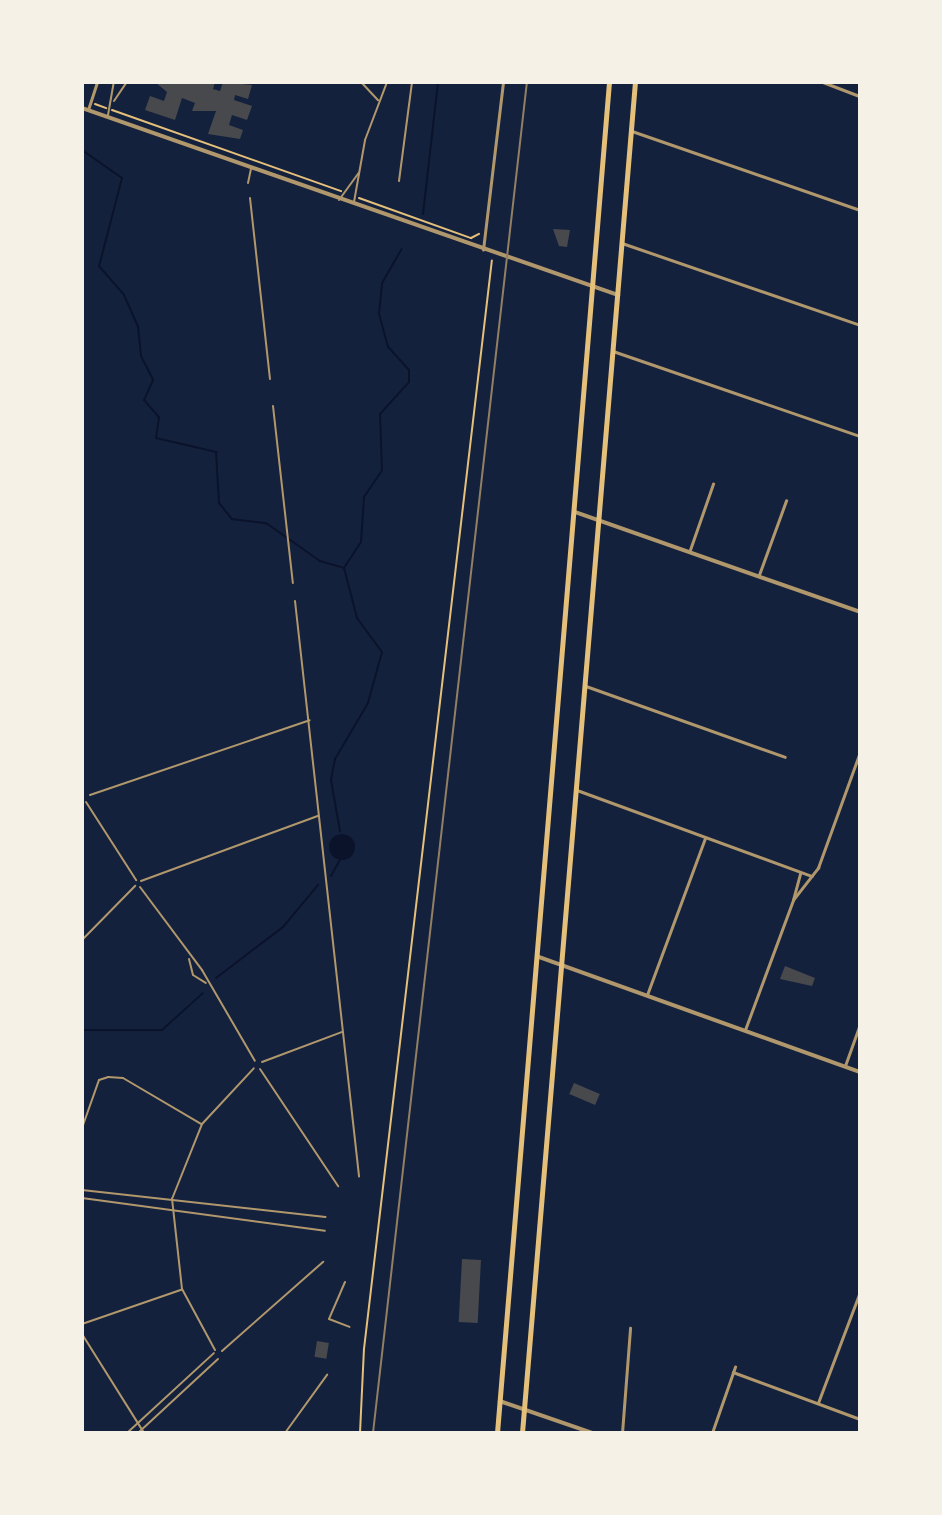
<!DOCTYPE html>
<html>
<head>
<meta charset="utf-8">
<style>
	body { margin:0 }
	#map { position:relative; width:942px; height:1515px; overflow:hidden; background:#14213d; font-family:"Archivo Narrow",sans-serif }
	div>[style] { position:absolute }
	[style*='--x'] { left:calc(var(--x)*1px); top:calc(var(--y)*1px); width:calc(var(--w)*1px); rotate:calc(var(--a)*1deg) }
	.water>* { inset:0; background:#0b132b }
	.round { border-radius:50% }
	.stream>* { height:2px; margin:-1px; padding:0 1px; transform-origin:1px; border-radius:1px; background:#0b132b }
	.building>* { inset:0; background:#48494c; transform-origin:0 0 }
	.path>* { height:2px; margin:-1px; padding:0 1px; transform-origin:1px; border-radius:1px; background:#e5c07b }
	.service>* { height:2px; margin:-1px; padding:0 1px; transform-origin:1px; border-radius:1px; background:#b1986c }
	.minor>* { height:2.5px; margin:-1.25px; padding:0 1.25px; transform-origin:1.25px; border-radius:1.25px; background:#b1986c }
	.tertiary>* { height:3.5px; margin:-1.75px; padding:0 1.75px; transform-origin:1.75px; border-radius:1.75px; background:#b1986c }
	.trunk>* { height:4.5px; margin:-2.25px; padding:0 2.25px; transform-origin:2.25px; border-radius:2.25px; background:#e5c07b }
	.rail>* { height:2px; margin:-1px; padding:0 1px; transform-origin:1px; border-radius:1px; background:#918062 }
	span { translate:-50% -50%; white-space:nowrap; text-align:center; line-height:1.15; -webkit-text-stroke:5px #f6f1e7; paint-order:stroke }
	.frame { position:absolute; inset:0; border:84px solid #f6f1e7; pointer-events:none }
</style>
</head>
<body>
<div id="map">
	<div class="water">
		<div class="round" style="left:329px;top:834px;width:26px;height:26px"></div>
	</div>
	<div class="stream">
		<div style="--x:82;--y:150;--w:49;--a:35"></div>
		<div style="--x:122;--y:178;--w:91;--a:104.6"></div>
		<div style="--x:99;--y:266;--w:38;--a:49"></div>
		<div style="--x:124;--y:295;--w:35;--a:66"></div>
		<div style="--x:138;--y:327;--w:29;--a:84"></div>
		<div style="--x:141;--y:356;--w:27;--a:63"></div>
		<div style="--x:153;--y:380;--w:22;--a:114"></div>
		<div style="--x:144;--y:400;--w:23;--a:49"></div>
		<div style="--x:159;--y:417;--w:21;--a:98"></div>
		<div style="--x:156;--y:438;--w:62;--a:13.1"></div>
		<div style="--x:216;--y:452;--w:51;--a:86.6"></div>
		<div style="--x:219;--y:503;--w:21;--a:51"></div>
		<div style="--x:232;--y:519;--w:34;--a:7"></div>
		<div style="--x:266;--y:523;--w:66;--a:35.1"></div>
		<div style="--x:320;--y:561;--w:25;--a:16"></div>
		<div style="--x:344;--y:568;--w:52;--a:75.4"></div>
		<div style="--x:357;--y:618;--w:42;--a:53.7"></div>
		<div style="--x:382;--y:652;--w:53;--a:105.4"></div>
		<div style="--x:368;--y:703;--w:65;--a:120.5"></div>
		<div style="--x:335;--y:759;--w:21;--a:101"></div>
		<div style="--x:331;--y:780;--w:52;--a:80"></div>
		<div style="--x:423;--y:214;--w:133;--a:-83.5"></div>
		<div style="--x:344;--y:568;--w:31;--a:-57"></div>
		<div style="--x:361;--y:542;--w:45;--a:-86.2"></div>
		<div style="--x:364;--y:497;--w:32;--a:-56"></div>
		<div style="--x:382;--y:470;--w:56;--a:-92"></div>
		<div style="--x:380;--y:414;--w:43;--a:-47.8"></div>
		<div style="--x:409;--y:382;--w:12;--a:-90"></div>
		<div style="--x:409;--y:370;--w:31;--a:-132"></div>
		<div style="--x:388;--y:347;--w:35;--a:-105"></div>
		<div style="--x:379;--y:313;--w:30;--a:-84"></div>
		<div style="--x:382;--y:283;--w:39;--a:-60"></div>
		<div style="--x:331;--y:876;--w:18;--a:-61"></div>
		<div style="--x:216;--y:978;--w:84;--a:-37.3"></div>
		<div style="--x:283;--y:927;--w:55;--a:-50.2"></div>
		<div style="--x:82;--y:1030;--w:80;--a:0"></div>
		<div style="--x:162;--y:1030;--w:55;--a:-42.1"></div>
	</div>
	<div class="building">
		<div style="clip-path:polygon(155px 82px,215px 82px,213px 89px,220px 91px,223px 82px,252px 85px,248px 99px,235px 95px,234px 100px,252px 106px,247px 120px,232px 115px,229px 125px,243px 130px,240px 139px,208px 134px,216px 111px,192px 111px,195px 103px,182px 98px,175px 120px,145px 110px,150px 96px,164px 101px,167px 92px)"></div>
		<div style="clip-path:polygon(553px 229px,570px 230px,567px 247px,559px 246px)"></div>
		<div style="clip-path:polygon(785px 966px,815px 978px,812px 986px,780px 979px)"></div>
		<div style="left:574px;top:1083px;width:28px;height:12px;rotate:23deg"></div>
		<div style="left:462px;top:1259px;width:19px;height:63px;rotate:3deg"></div>
		<div style="left:317px;top:1341px;width:12px;height:16px;rotate:9deg"></div>
	</div>
	<div class="path">
		<div style="--x:95;--y:104;--w:12;--a:20"></div>
		<div style="--x:112;--y:110;--w:243;--a:19.5"></div>
		<div style="--x:359;--y:198;--w:119;--a:19.7"></div>
		<div style="--x:471;--y:238;--w:9;--a:-27"></div>
		<div style="--x:360;--y:1433;--w:84;--a:-87.3"></div>
		<div style="--x:364;--y:1349;--w:1096;--a:-83.3"></div>
	</div>
	<div class="service">
		<div style="--x:361;--y:82;--w:25;--a:47"></div>
		<div style="--x:114;--y:101;--w:23;--a:-56"></div>
		<div style="--x:108;--y:115;--w:34;--a:-80"></div>
		<div style="--x:399;--y:181;--w:100;--a:-82.5"></div>
		<div style="--x:248;--y:183;--w:14;--a:-78"></div>
		<div style="--x:250;--y:198;--w:182;--a:83.7"></div>
		<div style="--x:339;--y:200;--w:34;--a:-54"></div>
		<div style="--x:354;--y:202;--w:63;--a:-79.9"></div>
		<div style="--x:365;--y:140;--w:62;--a:-69.2"></div>
		<div style="--x:273;--y:406;--w:178;--a:83.6"></div>
		<div style="--x:295;--y:601;--w:579;--a:83.65"></div>
		<div style="--x:90;--y:795;--w:232;--a:-18.8"></div>
		<div style="--x:86;--y:802;--w:93;--a:57.3"></div>
		<div style="--x:141;--y:881;--w:189;--a:-20.2"></div>
		<div style="--x:140;--y:887;--w:104;--a:53.2"></div>
		<div style="--x:202;--y:970;--w:105;--a:59.8"></div>
		<div style="--x:82;--y:940;--w:76;--a:-45.5"></div>
		<div style="--x:189;--y:959;--w:16;--a:76"></div>
		<div style="--x:193;--y:975;--w:15;--a:32"></div>
		<div style="--x:262;--y:1062;--w:85;--a:-20.6"></div>
		<div style="--x:260;--y:1069;--w:141;--a:56.3"></div>
		<div style="--x:82;--y:1128;--w:51;--a:-70.5"></div>
		<div style="--x:99;--y:1080;--w:9;--a:-18"></div>
		<div style="--x:108;--y:1077;--w:15;--a:4"></div>
		<div style="--x:123;--y:1078;--w:91;--a:30.5"></div>
		<div style="--x:82;--y:1190;--w:245;--a:6.3"></div>
		<div style="--x:82;--y:1198;--w:245;--a:7.7"></div>
		<div style="--x:345;--y:1282;--w:40;--a:113.4"></div>
		<div style="--x:329;--y:1319;--w:22;--a:21"></div>
		<div style="--x:82;--y:1324;--w:105;--a:-19"></div>
		<div style="--x:82;--y:1334;--w:117;--a:57.9"></div>
		<div style="--x:215;--y:1350;--w:69;--a:-118.4"></div>
		<div style="--x:182;--y:1289;--w:91;--a:-96.3"></div>
		<div style="--x:172;--y:1199;--w:81;--a:-68.2"></div>
		<div style="--x:202;--y:1124;--w:76;--a:-47.1"></div>
		<div style="--x:222;--y:1351;--w:135;--a:-41.4"></div>
		<div style="--x:127;--y:1433;--w:118;--a:-42.6"></div>
		<div style="--x:138;--y:1433;--w:109;--a:-42.8"></div>
		<div style="--x:285;--y:1433;--w:72;--a:-54.1"></div>
	</div>
	<div class="minor">
		<div style="--x:823;--y:82;--w:40;--a:21"></div>
		<div style="--x:88;--y:110;--w:29;--a:-72"></div>
		<div style="--x:632;--y:131;--w:241;--a:19.1"></div>
		<div style="--x:622;--y:243;--w:252;--a:19"></div>
		<div style="--x:483;--y:250;--w:169;--a:-83.2"></div>
		<div style="--x:613;--y:351;--w:261;--a:19"></div>
		<div style="--x:690;--y:550;--w:70;--a:-70.8"></div>
		<div style="--x:759;--y:575;--w:79;--a:-70"></div>
		<div style="--x:586;--y:686;--w:211;--a:19.6"></div>
		<div style="--x:577;--y:790;--w:250;--a:20.1"></div>
		<div style="--x:793;--y:900;--w:28;--a:-75"></div>
		<div style="--x:647;--y:995;--w:167;--a:-69.7"></div>
		<div style="--x:745;--y:1030;--w:139;--a:-69.7"></div>
		<div style="--x:793;--y:900;--w:41;--a:-52"></div>
		<div style="--x:818;--y:868;--w:123;--a:-70.1"></div>
		<div style="--x:845;--y:1066;--w:45;--a:-70.3"></div>
		<div style="--x:733;--y:1372;--w:135;--a:20.3"></div>
		<div style="--x:818;--y:1403;--w:119;--a:-69.3"></div>
		<div style="--x:622;--y:1433;--w:105;--a:-85.6"></div>
		<div style="--x:712;--y:1433;--w:70;--a:-70.8"></div>
	</div>
	<div class="tertiary">
		<div style="--x:82;--y:108;--w:568;--a:19.23"></div>
		<div style="--x:575;--y:512;--w:302;--a:19.3"></div>
		<div style="--x:539;--y:957;--w:341;--a:19.7"></div>
		<div style="--x:500;--y:1401;--w:98;--a:19"></div>
	</div>
	<div class="trunk">
		<div style="--x:497;--y:1433;--w:1356;--a:-85.26"></div>
		<div style="--x:522;--y:1433;--w:1356;--a:-85.22"></div>
	</div>
	<div class="rail">
		<div style="--x:373;--y:1433;--w:1360;--a:-83.5"></div>
	</div>
	<div class="frame"></div>
</div>
</body>
</html>
